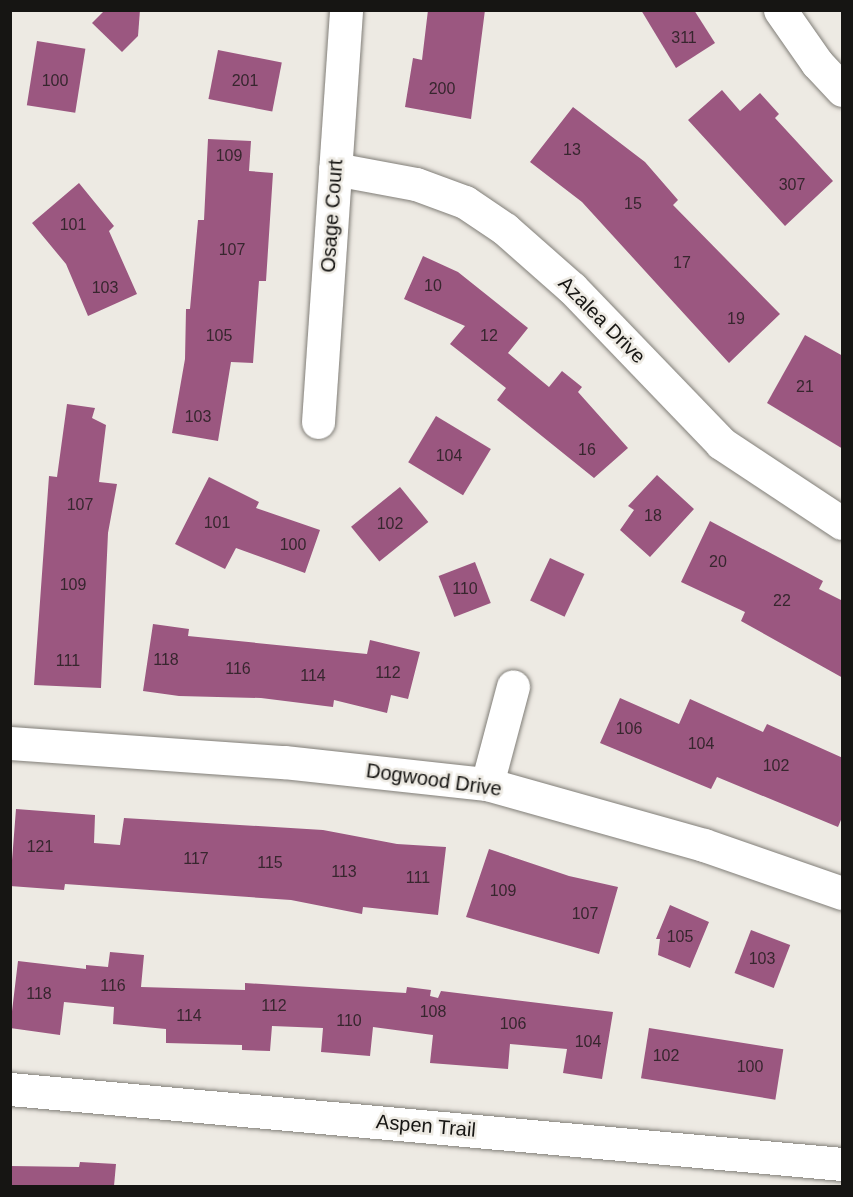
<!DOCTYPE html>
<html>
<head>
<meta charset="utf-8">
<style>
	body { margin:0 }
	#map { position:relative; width:853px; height:1197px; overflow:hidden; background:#edeae3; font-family:Helvetica,sans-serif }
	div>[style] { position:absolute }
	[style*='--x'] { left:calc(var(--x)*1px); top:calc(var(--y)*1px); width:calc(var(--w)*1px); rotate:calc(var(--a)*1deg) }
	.building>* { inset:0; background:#9b5780; transform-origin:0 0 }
	.roads { filter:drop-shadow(0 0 2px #817e78) drop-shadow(0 0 2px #817e78) }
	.street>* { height:33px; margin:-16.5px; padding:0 16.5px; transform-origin:16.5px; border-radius:16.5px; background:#fff }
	span { translate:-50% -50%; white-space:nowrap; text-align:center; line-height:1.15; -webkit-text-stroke:5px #edeae3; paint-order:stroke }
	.number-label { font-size:16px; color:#37262e }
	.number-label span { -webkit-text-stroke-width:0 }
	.street-label { font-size:20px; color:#161513 }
	.frame { position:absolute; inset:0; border:12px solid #161513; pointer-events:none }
</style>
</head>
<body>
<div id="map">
	<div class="building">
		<div style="clip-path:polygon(105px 10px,140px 10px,138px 36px,122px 52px,92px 23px)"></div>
		<div style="clip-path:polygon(428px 10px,485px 10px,471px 119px,405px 107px,413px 58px,422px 60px)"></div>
		<div style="clip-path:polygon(641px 10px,694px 10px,715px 43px,676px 68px)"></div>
		<div style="left:37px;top:41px;width:49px;height:65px;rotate:9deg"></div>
		<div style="left:218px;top:50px;width:65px;height:50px;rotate:11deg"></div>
		<div style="clip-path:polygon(722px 90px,740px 111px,760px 93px,779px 114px,775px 118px,833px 181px,785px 226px,688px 120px)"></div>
		<div style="clip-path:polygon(573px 107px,645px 162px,678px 200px,673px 205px,780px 314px,729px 363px,582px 202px,530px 162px)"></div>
		<div style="clip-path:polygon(208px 139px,251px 141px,249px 171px,273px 173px,266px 281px,259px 281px,253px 363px,231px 362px,218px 441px,172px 433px,185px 359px,186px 309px,190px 309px,198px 220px,204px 220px)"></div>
		<div style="clip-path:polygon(79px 183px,114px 226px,109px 231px,137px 294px,88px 316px,66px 264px,32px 223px)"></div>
		<div style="clip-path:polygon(423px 256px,458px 272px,528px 328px,508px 353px,549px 387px,562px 371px,582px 387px,578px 392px,628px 448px,594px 478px,497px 400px,506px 388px,450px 344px,465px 326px,404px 299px)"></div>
		<div style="clip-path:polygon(805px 335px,843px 356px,843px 449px,767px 403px)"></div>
		<div style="clip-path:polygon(67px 404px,95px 408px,92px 418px,106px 425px,99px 482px,117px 484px,108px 533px,101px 688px,34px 685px,49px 476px,57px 477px)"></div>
		<div style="left:436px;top:416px;width:64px;height:54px;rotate:31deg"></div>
		<div style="clip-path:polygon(657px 475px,694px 509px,650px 557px,620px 530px,634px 510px,628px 506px)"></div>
		<div style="clip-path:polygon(209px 477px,259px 502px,256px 508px,320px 530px,305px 573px,236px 548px,225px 569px,175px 544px)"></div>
		<div style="left:400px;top:487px;width:45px;height:63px;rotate:51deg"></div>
		<div style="clip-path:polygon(710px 521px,823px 581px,819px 589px,843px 601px,843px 678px,741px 621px,745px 612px,681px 582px)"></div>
		<div style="left:550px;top:558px;width:38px;height:47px;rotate:25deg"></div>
		<div style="left:475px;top:562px;width:44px;height:39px;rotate:69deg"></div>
		<div style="clip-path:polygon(153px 624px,189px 629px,188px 636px,367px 654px,370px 640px,420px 652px,408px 699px,391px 695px,387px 713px,334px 700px,333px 707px,261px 698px,179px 696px,143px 691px)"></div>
		<div style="clip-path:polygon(620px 698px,679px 724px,690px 699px,763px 732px,767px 724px,843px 758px,843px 815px,838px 827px,717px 777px,711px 789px,600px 743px)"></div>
		<div style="clip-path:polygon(16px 809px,95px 815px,94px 843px,120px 845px,124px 818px,323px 830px,397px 844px,446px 847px,438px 915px,363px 907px,362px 914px,291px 900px,65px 884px,64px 890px,10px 886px)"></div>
		<div style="clip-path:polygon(489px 849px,569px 876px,618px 887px,599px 954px,466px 917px)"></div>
		<div style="clip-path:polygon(670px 905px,709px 922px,690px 968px,658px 955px,660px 939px,656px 939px)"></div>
		<div style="left:751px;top:930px;width:42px;height:46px;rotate:21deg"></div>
		<div style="clip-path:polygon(110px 952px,144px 955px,141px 987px,245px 990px,245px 983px,406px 993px,407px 987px,431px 990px,430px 996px,438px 998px,441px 991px,613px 1012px,602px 1079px,563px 1073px,567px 1049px,510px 1044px,508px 1069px,430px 1063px,433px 1035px,373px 1027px,370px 1056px,321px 1052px,323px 1028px,272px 1026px,270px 1051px,242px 1050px,242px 1045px,166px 1043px,166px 1029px,113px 1024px,114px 1007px,64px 1002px,60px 1035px,10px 1028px,18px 961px,86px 969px,86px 965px,108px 967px)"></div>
		<div style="left:649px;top:1028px;width:136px;height:51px;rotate:9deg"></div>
		<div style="clip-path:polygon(80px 1162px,116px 1164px,114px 1186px,10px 1186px,10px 1166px,79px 1167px)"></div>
	</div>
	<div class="roads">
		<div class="street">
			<div style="--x:780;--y:10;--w:65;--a:55.1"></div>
			<div style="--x:817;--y:63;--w:37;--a:47"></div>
			<div style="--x:335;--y:169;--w:82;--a:10.5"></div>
			<div style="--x:416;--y:184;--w:52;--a:20.2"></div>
			<div style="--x:465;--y:202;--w:48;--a:34"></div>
			<div style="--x:505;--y:229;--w:89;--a:41.4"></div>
			<div style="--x:572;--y:288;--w:215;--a:46.1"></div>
			<div style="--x:721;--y:443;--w:145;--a:33.5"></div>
			<div style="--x:318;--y:422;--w:413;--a:-86.1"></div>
			<div style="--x:10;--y:743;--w:275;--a:4"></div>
			<div style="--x:284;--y:762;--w:204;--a:6.2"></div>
			<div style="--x:487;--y:784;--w:225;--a:15.7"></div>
			<div style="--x:704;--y:845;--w:146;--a:19.2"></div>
			<div style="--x:487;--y:784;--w:101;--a:-75.1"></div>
			<div style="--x:10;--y:1089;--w:835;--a:5.15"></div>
		</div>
	</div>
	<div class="number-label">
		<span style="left:684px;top:38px">311</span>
		<span style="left:55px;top:81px">100</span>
		<span style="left:245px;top:81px">201</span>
		<span style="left:442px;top:89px">200</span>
		<span style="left:572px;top:150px">13</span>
		<span style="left:229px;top:156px">109</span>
		<span style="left:792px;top:185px">307</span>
		<span style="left:633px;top:204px">15</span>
		<span style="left:73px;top:225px">101</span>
		<span style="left:232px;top:250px">107</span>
		<span style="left:682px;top:263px">17</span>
		<span style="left:433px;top:286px">10</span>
		<span style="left:105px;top:288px">103</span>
		<span style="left:736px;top:319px">19</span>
		<span style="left:219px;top:336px">105</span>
		<span style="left:489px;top:336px">12</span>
		<span style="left:805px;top:387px">21</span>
		<span style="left:198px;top:417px">103</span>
		<span style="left:587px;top:450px">16</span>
		<span style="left:449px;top:456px">104</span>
		<span style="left:80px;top:505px">107</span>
		<span style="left:653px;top:516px">18</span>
		<span style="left:217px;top:523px">101</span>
		<span style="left:390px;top:524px">102</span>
		<span style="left:293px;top:545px">100</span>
		<span style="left:718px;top:562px">20</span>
		<span style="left:73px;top:585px">109</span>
		<span style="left:465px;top:589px">110</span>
		<span style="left:782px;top:601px">22</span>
		<span style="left:166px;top:660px">118</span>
		<span style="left:68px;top:661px">111</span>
		<span style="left:238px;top:669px">116</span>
		<span style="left:388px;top:673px">112</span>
		<span style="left:313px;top:676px">114</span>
		<span style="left:629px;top:729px">106</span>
		<span style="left:701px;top:744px">104</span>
		<span style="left:776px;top:766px">102</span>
		<span style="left:40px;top:847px">121</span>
		<span style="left:196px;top:859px">117</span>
		<span style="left:270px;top:863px">115</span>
		<span style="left:344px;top:872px">113</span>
		<span style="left:418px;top:878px">111</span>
		<span style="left:503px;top:891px">109</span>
		<span style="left:585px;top:914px">107</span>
		<span style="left:680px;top:937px">105</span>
		<span style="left:762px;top:959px">103</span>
		<span style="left:113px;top:986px">116</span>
		<span style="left:39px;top:994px">118</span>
		<span style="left:274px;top:1006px">112</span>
		<span style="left:433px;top:1012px">108</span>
		<span style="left:189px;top:1016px">114</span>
		<span style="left:349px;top:1021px">110</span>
		<span style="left:513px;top:1024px">106</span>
		<span style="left:588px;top:1042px">104</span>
		<span style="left:666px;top:1056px">102</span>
		<span style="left:750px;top:1067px">100</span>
	</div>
	<div class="street-label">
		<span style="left:332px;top:216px;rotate:-86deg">Osage Court</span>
		<span style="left:602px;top:320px;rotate:45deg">Azalea Drive</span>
		<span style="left:434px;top:780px;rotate:8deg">Dogwood Drive</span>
		<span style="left:426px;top:1126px;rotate:5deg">Aspen Trail</span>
	</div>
	<div class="frame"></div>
</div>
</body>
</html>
